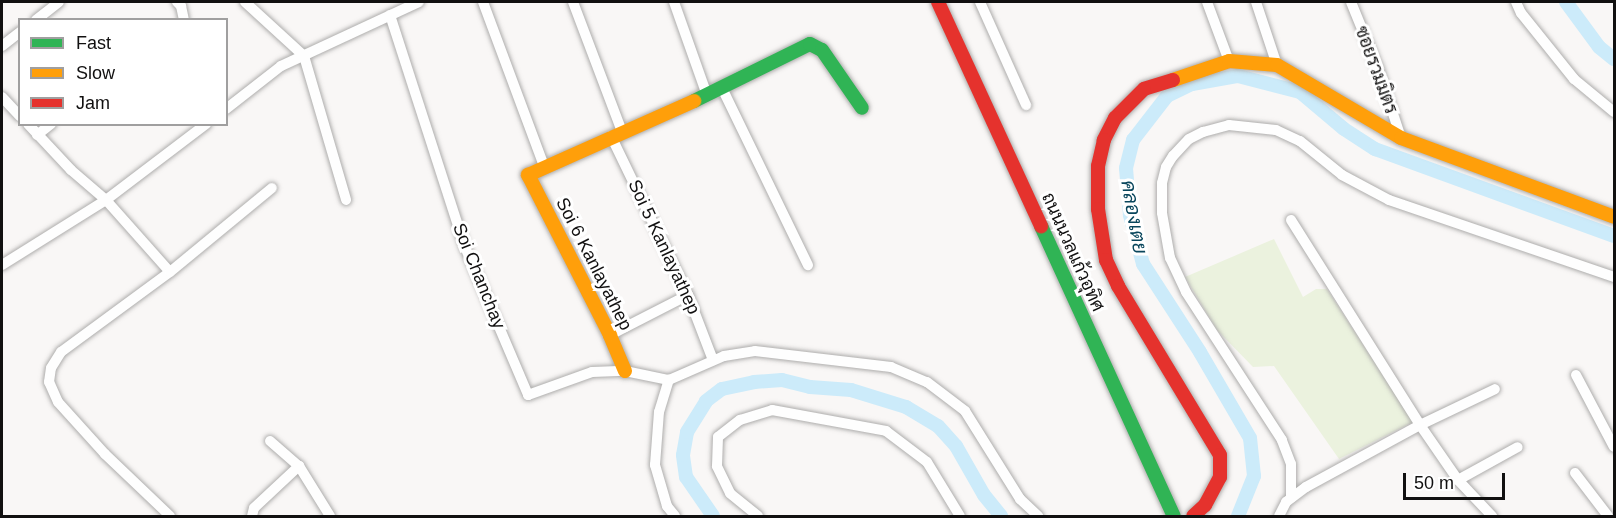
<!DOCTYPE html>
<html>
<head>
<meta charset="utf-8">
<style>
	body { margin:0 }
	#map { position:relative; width:1616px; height:518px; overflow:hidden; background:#f9f7f6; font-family:Arial,Sarabun,sans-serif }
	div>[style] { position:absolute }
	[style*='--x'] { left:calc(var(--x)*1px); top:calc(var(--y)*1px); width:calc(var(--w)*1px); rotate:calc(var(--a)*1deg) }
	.green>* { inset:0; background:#ebf2de }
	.canal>* { height:14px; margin:-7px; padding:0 7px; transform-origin:7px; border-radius:7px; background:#ccebfa }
	.roads { filter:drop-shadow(0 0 2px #aeadac) drop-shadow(0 0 2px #aeadac) }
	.street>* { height:10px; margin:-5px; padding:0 5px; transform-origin:5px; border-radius:5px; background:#fefefe }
	.fast>* { height:14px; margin:-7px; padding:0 7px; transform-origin:7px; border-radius:7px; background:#30b455 }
	.slow>* { height:14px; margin:-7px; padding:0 7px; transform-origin:7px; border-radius:7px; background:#ff9f0a }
	.jam>* { height:14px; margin:-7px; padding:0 7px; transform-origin:7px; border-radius:7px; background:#e5322d }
	span { translate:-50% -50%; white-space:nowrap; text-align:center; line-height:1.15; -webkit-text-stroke:6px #fff; paint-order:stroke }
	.street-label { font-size:18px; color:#111010 }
	.water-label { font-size:20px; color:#09465c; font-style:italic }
	.frame { position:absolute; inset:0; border:3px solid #111010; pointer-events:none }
	.legend { position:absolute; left:18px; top:18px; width:210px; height:108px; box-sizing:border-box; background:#fff; border:2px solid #a09f9f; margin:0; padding:8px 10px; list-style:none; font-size:18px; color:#111010 }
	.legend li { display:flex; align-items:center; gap:12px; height:30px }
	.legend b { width:30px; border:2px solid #a09f9f }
	.scale { position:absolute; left:1403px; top:473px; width:102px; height:27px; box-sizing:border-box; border:3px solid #111010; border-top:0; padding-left:8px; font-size:18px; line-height:21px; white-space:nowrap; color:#111010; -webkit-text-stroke:4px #fff; paint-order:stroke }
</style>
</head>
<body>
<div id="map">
	<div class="green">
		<div style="clip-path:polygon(1274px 239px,1303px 297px,1316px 289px,1327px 289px,1413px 422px,1339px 459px,1274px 366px,1253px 367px,1217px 330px,1185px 277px)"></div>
	</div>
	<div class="canal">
		<div style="--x:1566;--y:2;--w:56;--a:53.7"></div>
		<div style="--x:1599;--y:47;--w:19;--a:39"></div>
		<div style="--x:713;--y:516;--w:47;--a:-124.7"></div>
		<div style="--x:686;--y:477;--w:22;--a:-98"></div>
		<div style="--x:683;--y:455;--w:23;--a:-80"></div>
		<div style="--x:687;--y:432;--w:36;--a:-58"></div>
		<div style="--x:706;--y:401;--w:20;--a:-37"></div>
		<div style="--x:722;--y:389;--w:33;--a:-12"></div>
		<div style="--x:754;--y:382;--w:28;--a:-4"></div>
		<div style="--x:782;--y:380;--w:29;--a:14"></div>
		<div style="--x:810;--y:387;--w:41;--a:4.2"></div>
		<div style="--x:851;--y:390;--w:58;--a:17.2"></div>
		<div style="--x:906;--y:407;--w:37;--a:31"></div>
		<div style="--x:938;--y:426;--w:27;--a:48"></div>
		<div style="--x:956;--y:446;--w:56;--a:60.3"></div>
		<div style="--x:984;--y:495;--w:27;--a:51"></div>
		<div style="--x:1238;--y:516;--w:43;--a:-68.2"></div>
		<div style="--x:1254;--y:476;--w:38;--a:-96"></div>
		<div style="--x:1250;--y:438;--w:99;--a:-120.2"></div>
		<div style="--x:1200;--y:352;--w:105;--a:-122.9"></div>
		<div style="--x:1143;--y:264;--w:51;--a:-104.9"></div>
		<div style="--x:1130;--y:215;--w:47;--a:-94.9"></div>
		<div style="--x:1126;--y:168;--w:29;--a:-76"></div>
		<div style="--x:1133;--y:140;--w:56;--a:-52.3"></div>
		<div style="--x:1167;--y:96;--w:28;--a:-26"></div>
		<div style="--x:1192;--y:84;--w:47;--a:-9.9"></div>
		<div style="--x:1238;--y:76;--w:64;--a:14.5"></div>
		<div style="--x:1300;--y:92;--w:57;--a:40.1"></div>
		<div style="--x:1344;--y:129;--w:37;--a:33"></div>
		<div style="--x:1375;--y:149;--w:254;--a:20"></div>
	</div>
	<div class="roads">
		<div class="street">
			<div style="--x:177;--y:2;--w:6;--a:45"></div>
			<div style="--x:181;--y:6;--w:14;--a:78"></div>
			<div style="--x:245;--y:2;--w:80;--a:42.5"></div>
			<div style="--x:304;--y:56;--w:150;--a:73.7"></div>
			<div style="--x:483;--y:2;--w:175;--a:69.6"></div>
			<div style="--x:573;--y:2;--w:139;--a:69.3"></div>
			<div style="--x:674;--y:2;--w:99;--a:70.5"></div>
			<div style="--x:980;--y:2;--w:113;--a:65.9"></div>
			<div style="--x:1207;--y:2;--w:63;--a:69.6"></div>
			<div style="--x:1256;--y:2;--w:66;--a:71.6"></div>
			<div style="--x:1351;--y:2;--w:71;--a:67.8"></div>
			<div style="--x:1378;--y:68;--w:74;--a:71.8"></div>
			<div style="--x:1516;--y:2;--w:12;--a:66"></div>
			<div style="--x:1521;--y:13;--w:85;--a:51.2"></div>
			<div style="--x:1574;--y:79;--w:52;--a:39.5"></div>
			<div style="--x:390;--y:15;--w:244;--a:72.1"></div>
			<div style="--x:465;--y:247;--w:161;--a:66.9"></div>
			<div style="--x:528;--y:395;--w:68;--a:-19.8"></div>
			<div style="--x:592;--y:372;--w:33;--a:-2"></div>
			<div style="--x:625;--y:371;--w:45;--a:11.6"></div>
			<div style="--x:36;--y:20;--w:29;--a:-38"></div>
			<div style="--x:2;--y:46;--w:23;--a:-38"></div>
			<div style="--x:722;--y:88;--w:197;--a:64.1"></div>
			<div style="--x:2;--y:97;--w:26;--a:47"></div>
			<div style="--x:226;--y:109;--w:70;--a:-38"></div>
			<div style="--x:281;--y:66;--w:152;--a:-24.9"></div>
			<div style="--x:28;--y:124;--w:63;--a:46.9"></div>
			<div style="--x:71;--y:170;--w:46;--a:40.6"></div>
			<div style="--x:106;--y:200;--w:96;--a:48.4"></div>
			<div style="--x:37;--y:135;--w:18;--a:-38"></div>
			<div style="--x:611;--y:136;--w:177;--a:64.2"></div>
			<div style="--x:688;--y:295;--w:70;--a:69"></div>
			<div style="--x:1291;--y:220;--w:242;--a:57.8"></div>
			<div style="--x:1420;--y:425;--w:83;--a:-25.6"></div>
			<div style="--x:2;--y:265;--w:123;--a:-32"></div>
			<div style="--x:106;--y:200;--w:126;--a:-37.2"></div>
			<div style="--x:610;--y:335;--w:88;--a:-27.1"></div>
			<div style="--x:1576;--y:375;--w:81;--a:62.2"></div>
			<div style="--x:270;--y:441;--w:38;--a:41"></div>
			<div style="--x:299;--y:466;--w:59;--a:58.2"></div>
			<div style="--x:1575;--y:473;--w:54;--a:52.5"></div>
			<div style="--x:1458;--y:480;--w:68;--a:-28.8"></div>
			<div style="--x:1291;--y:498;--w:34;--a:-90"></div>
			<div style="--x:1291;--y:464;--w:26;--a:-111"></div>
			<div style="--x:1282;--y:440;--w:176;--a:-123"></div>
			<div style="--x:1186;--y:292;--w:38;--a:-115"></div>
			<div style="--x:1170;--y:258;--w:46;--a:-100.1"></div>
			<div style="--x:1162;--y:213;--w:30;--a:-90"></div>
			<div style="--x:1162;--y:183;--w:16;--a:-76"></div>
			<div style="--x:1166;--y:167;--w:13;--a:-58"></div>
			<div style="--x:1173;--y:156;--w:23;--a:-47"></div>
			<div style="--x:1189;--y:139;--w:16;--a:-27"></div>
			<div style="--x:1203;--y:132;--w:27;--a:-15"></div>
			<div style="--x:1229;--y:125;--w:47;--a:6.1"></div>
			<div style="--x:1276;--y:130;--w:26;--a:25"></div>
			<div style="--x:1300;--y:141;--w:54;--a:39"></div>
			<div style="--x:1342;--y:175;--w:53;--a:28"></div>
			<div style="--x:1389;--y:200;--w:238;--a:18.9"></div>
			<div style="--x:170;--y:516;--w:90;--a:-136.4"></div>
			<div style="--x:105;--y:454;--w:70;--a:-132.1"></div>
			<div style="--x:58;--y:402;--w:22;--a:-114"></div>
			<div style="--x:49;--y:382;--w:14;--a:-82"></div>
			<div style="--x:51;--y:368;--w:19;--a:-58"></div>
			<div style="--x:61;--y:352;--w:135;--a:-36.3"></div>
			<div style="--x:170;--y:272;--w:132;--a:-39.5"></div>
			<div style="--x:252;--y:516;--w:8;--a:-76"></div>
			<div style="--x:254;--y:508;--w:62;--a:-43"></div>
			<div style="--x:675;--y:516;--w:13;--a:-129"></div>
			<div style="--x:667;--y:506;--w:43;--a:-106.3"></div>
			<div style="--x:655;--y:465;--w:53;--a:-85.7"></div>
			<div style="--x:659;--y:412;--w:34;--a:-73"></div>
			<div style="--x:669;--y:380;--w:60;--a:-23.6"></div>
			<div style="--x:724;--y:356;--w:31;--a:-9"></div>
			<div style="--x:755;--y:351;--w:137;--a:6.7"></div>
			<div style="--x:891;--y:367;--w:39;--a:23"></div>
			<div style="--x:927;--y:382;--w:48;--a:37.3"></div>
			<div style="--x:965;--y:411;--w:104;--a:58"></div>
			<div style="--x:1020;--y:499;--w:25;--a:43"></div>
			<div style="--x:758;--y:516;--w:36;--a:-141"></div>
			<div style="--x:730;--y:493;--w:30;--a:-116"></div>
			<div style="--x:717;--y:466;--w:29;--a:-88"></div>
			<div style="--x:718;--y:437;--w:28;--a:-38"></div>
			<div style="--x:740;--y:420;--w:34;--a:-17"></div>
			<div style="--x:772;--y:410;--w:116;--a:10.4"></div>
			<div style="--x:886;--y:431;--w:51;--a:37.1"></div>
			<div style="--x:927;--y:462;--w:63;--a:58.6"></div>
			<div style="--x:1279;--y:516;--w:16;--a:-63"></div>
			<div style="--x:1286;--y:502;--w:25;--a:-37"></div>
			<div style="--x:1306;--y:487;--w:130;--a:-28.5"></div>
			<div style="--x:1420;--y:425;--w:67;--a:55.4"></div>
			<div style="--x:1458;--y:480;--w:50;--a:46.6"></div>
		</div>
		<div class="fast">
			<div style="--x:694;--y:101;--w:129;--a:-26.2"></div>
			<div style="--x:810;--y:44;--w:13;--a:27"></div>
			<div style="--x:822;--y:50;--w:70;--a:55.4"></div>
			<div style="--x:1041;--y:226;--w:319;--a:65.4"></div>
		</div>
		<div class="slow">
			<div style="--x:1173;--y:80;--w:59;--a:-18.7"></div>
			<div style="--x:1229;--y:61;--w:48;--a:4.8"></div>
			<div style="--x:1277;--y:65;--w:144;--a:30.5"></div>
			<div style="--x:1401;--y:138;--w:227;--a:20.3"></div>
			<div style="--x:625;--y:371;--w:39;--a:-113"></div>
			<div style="--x:610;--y:335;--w:180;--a:-117.1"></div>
			<div style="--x:528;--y:175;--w:182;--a:-24"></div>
		</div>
		<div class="jam">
			<div style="--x:938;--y:2;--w:247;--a:65.3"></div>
			<div style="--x:1173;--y:80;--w:30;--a:163"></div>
			<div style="--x:1144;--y:89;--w:41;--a:135"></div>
			<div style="--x:1115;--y:118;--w:25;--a:117"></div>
			<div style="--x:1104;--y:140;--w:27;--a:103"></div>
			<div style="--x:1098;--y:166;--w:43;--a:90"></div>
			<div style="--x:1098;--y:209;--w:52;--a:81.1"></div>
			<div style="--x:1106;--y:260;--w:29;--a:65"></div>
			<div style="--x:1118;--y:286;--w:197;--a:58.9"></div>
			<div style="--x:1220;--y:455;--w:22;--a:90"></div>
			<div style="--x:1220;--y:477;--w:32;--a:118"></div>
			<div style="--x:1205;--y:505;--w:16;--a:137"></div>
		</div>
	</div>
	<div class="street-label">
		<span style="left:1376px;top:70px;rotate:70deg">ซอยรวมมิตร</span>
		<span style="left:664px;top:247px;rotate:65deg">Soi 5 Kanlayathep</span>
		<span style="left:1073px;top:252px;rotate:66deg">ถนนนวลแก้วอุทิศ</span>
		<span style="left:594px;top:264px;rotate:63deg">Soi 6 Kanlayathep</span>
		<span style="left:479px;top:276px;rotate:68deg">Soi Chanchay</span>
	</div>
	<div class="water-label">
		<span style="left:1134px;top:217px;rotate:80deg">คลองเตย</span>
	</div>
	<div class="frame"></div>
	<ul class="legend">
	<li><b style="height:8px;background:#30b455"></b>Fast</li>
	<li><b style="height:8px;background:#ff9f0a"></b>Slow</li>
	<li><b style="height:8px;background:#e5322d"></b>Jam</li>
	</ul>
	<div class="scale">50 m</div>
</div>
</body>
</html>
